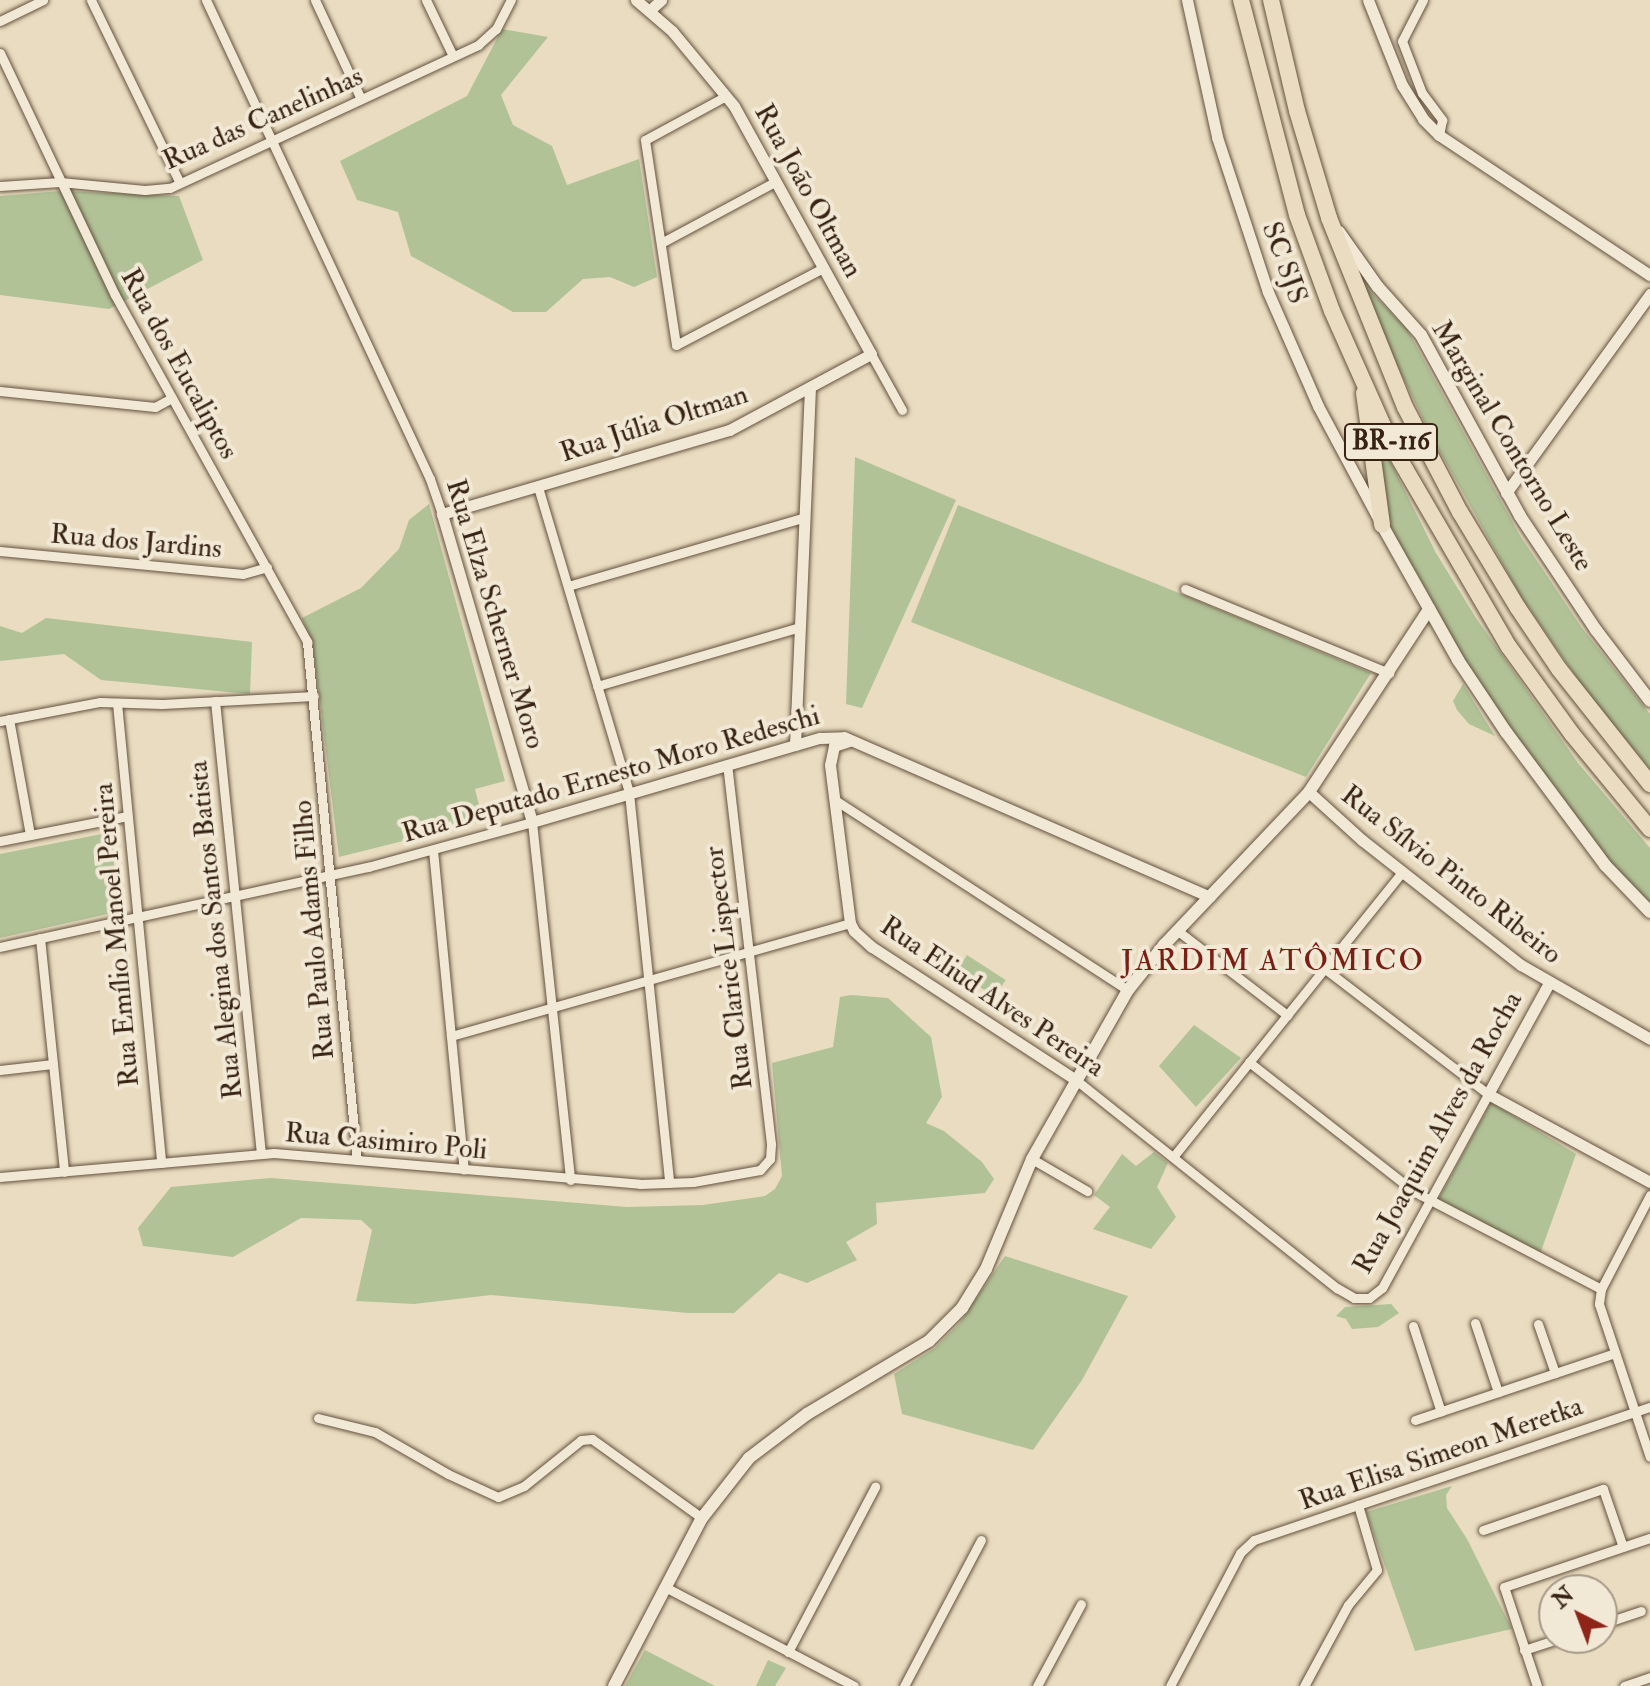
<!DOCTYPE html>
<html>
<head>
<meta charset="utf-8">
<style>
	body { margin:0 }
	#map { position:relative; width:1650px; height:1686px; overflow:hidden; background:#e9dcc0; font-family:"IM FELL Double Pica",serif }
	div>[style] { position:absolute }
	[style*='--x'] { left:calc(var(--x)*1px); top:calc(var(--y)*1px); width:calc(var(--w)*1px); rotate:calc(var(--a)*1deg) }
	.green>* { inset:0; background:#b1c297; transform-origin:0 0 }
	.roads { filter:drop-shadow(0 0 2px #64513e) drop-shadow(0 0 2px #64513e) }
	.minor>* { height:9px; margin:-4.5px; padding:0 4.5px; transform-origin:4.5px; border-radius:4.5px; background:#f1e8d6 }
	.tertiary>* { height:11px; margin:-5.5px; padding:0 5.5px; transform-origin:5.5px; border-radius:5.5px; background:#f1e8d6 }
	.secondary>* { height:12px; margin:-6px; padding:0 6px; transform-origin:6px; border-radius:6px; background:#f1e8d6 }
	.motorway>* { height:16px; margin:-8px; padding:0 8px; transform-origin:8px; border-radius:8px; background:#e9dcc0 }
	span { translate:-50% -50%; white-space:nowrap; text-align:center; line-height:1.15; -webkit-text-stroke:8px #f1e8d6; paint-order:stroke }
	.shield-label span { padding:2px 6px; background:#f1e8d6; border:2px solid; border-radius:6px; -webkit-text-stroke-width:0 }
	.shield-label { font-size:26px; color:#382312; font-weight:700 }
	.street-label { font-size:28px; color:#382312 }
	.neighbourhood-label { font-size:30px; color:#7a1f14; letter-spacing:2px }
	.north { position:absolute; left:1538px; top:1574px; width:80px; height:80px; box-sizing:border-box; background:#f1e8d6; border:2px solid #a79988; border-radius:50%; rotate:318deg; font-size:22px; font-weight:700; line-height:32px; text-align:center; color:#382312 }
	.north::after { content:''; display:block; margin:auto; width:28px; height:36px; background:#8f2418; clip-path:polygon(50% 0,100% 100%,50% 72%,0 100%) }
</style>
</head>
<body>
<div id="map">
	<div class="green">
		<div style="clip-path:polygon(502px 29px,548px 37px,501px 95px,513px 125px,552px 146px,567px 185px,639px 159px,657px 277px,634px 287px,610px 277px,583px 279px,546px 312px,513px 312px,411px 256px,398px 212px,357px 200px,340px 161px,467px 96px)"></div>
		<div style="clip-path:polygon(61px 191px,179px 196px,203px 260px,109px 309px,0 295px,0 196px)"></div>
		<div style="clip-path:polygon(1364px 285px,1407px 329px,1519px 534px,1582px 628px,1650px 714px,1650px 769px,1585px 690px,1520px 595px,1433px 439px,1393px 357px)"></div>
		<div style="clip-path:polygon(1372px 425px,1436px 553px,1476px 618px,1578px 763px,1650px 848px,1650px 907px,1609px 861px,1515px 738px,1460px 654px,1385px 523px)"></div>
		<div style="clip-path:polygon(855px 457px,956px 500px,862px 708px,846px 704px)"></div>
		<div style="clip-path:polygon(429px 504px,505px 781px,475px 789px,483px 821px,339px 857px,313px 646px,302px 618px,361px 588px,399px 549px,409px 520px)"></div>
		<div style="clip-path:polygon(958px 505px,1157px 584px,1371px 673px,1306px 777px,911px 622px)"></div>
		<div style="clip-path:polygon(46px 618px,252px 642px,250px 694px,101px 680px,64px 654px,0 661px,0 626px,22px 633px)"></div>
		<div style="clip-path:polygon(1463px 684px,1495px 736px,1469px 724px,1457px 710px,1453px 701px)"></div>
		<div style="clip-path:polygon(112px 832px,117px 912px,0 938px,0 854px)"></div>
		<div style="left:967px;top:955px;width:46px;height:20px;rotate:33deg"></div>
		<div style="clip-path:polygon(851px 995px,888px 998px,931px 1037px,942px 1097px,926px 1123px,944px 1131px,982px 1162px,994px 1179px,985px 1193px,876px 1203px,877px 1224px,846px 1242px,857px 1260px,807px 1283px,779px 1273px,734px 1313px,688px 1313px,491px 1295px,414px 1304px,356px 1301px,372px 1230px,361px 1220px,301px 1218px,233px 1257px,143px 1246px,138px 1228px,171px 1187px,271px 1178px,627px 1207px,703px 1205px,765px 1196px,775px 1189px,782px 1176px,772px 1063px,833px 1047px,840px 997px)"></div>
		<div style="clip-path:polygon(1194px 1025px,1241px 1058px,1196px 1107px,1159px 1066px)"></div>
		<div style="clip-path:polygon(1491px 1102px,1576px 1154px,1540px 1254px,1438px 1200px)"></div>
		<div style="clip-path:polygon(1154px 1152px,1168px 1163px,1157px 1187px,1176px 1217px,1151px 1249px,1093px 1229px,1110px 1207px,1094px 1195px,1122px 1154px,1136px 1166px)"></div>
		<div style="clip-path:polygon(1005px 1256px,1128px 1296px,1082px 1380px,1033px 1450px,902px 1414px,894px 1374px,935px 1348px,959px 1324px)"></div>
		<div style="clip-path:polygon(1391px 1304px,1399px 1313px,1378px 1327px,1352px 1329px,1346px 1319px,1336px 1316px,1345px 1307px)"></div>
		<div style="clip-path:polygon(1452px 1486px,1446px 1495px,1447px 1508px,1467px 1539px,1512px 1629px,1415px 1651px,1366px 1512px)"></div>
		<div style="clip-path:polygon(645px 1650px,715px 1686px,625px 1686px)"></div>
		<div style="clip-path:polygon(768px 1660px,786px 1668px,775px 1686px,756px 1686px)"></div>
	</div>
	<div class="roads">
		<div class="minor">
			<div style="--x:91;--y:0;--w:203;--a:64.1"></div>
			<div style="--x:206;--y:0;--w:529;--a:64.94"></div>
			<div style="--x:430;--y:479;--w:37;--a:71"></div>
			<div style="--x:315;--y:0;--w:109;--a:65.1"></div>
			<div style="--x:426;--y:0;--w:62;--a:64.3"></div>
			<div style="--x:1423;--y:0;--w:46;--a:117.1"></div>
			<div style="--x:1402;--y:41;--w:56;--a:69"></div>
			<div style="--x:1422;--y:93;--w:34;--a:53"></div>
			<div style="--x:1442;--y:120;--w:15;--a:101"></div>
			<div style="--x:0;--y:21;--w:48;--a:-26"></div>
			<div style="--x:0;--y:53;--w:268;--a:64.6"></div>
			<div style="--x:115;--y:295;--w:397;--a:61"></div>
			<div style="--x:307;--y:642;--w:520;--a:84.49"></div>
			<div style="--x:726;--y:96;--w:92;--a:151.5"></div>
			<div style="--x:645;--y:140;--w:207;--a:81.4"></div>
			<div style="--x:676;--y:345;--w:166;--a:-27.6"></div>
			<div style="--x:0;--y:186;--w:60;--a:-3.8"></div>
			<div style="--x:60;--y:182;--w:85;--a:5.4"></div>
			<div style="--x:145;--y:190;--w:25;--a:-5"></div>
			<div style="--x:170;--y:188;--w:340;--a:-24.9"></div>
			<div style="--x:478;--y:45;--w:24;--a:-42"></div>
			<div style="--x:496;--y:29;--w:33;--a:-63"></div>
			<div style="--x:661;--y:243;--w:129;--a:-28.2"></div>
			<div style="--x:871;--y:354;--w:64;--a:61"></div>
			<div style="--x:0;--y:391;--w:156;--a:5.9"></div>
			<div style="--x:155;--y:407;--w:19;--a:-28"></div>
			<div style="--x:538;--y:487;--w:319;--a:73.4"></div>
			<div style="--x:629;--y:793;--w:392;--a:84.1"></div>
			<div style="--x:0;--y:551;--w:244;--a:5.4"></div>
			<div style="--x:243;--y:574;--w:25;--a:-16"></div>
			<div style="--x:568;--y:586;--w:247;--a:-16.2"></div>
			<div style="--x:1185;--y:589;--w:221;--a:22.4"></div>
			<div style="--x:597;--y:686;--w:211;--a:-16.2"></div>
			<div style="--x:215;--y:701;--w:455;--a:84.2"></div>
			<div style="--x:117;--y:703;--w:462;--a:84.5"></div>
			<div style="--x:9;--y:719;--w:118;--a:79.7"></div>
			<div style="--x:0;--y:721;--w:102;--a:-10.8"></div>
			<div style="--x:100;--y:702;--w:62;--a:1.8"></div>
			<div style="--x:162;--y:704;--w:152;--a:-3"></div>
			<div style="--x:835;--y:800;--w:349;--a:33"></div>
			<div style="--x:0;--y:841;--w:130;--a:-11.1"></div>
			<div style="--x:433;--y:850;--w:321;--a:84.5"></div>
			<div style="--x:1178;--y:931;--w:138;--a:37.6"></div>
			<div style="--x:40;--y:938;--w:235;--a:84.1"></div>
			<div style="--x:0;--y:947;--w:377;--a:-12.3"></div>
			<div style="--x:368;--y:867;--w:170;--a:-15.3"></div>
			<div style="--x:532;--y:822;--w:360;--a:83.9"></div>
			<div style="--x:451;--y:1036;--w:415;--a:-15.8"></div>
			<div style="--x:1249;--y:1062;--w:211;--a:38.1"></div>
			<div style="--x:1415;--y:1192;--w:210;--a:27.5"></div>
			<div style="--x:0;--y:1070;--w:53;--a:-6.5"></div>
			<div style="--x:1076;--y:1080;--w:334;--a:38.6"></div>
			<div style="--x:1337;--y:1288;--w:20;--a:30"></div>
			<div style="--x:1354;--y:1298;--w:15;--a:0"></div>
			<div style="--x:1369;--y:1298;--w:16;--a:-38"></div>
			<div style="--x:1382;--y:1288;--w:221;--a:-61.3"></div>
			<div style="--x:1488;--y:1094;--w:207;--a:-142.5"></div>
			<div style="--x:1173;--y:1157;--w:366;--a:-51.2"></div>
			<div style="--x:1032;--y:1159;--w:64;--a:30.2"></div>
			<div style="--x:0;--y:1177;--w:275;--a:-5"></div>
			<div style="--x:274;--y:1153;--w:367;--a:4.8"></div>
			<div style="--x:640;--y:1184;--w:53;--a:-2.2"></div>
			<div style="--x:693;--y:1182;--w:68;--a:-10.2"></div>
			<div style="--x:760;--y:1170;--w:15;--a:-48"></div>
			<div style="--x:770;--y:1159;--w:15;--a:-86"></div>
			<div style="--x:771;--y:1144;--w:382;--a:-96.6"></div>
			<div style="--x:1650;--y:1195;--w:106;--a:117.5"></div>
			<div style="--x:1601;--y:1289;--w:15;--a:98"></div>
			<div style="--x:1599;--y:1304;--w:161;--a:71.6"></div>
			<div style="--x:1475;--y:1323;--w:73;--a:71.6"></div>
			<div style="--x:1538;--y:1324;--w:52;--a:70.9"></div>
			<div style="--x:1413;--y:1326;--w:90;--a:72"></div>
			<div style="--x:318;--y:1418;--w:59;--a:13.8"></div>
			<div style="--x:375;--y:1432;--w:84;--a:29.9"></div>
			<div style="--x:448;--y:1474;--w:55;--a:24.7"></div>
			<div style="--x:498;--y:1497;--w:28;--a:-23"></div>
			<div style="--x:524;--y:1486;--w:73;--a:-38.9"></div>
			<div style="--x:581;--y:1440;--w:11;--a:-5"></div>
			<div style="--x:592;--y:1439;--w:135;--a:35.7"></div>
			<div style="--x:1415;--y:1420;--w:211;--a:-18.5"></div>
			<div style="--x:1483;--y:1530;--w:127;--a:-18.9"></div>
			<div style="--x:1603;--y:1489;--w:61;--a:71"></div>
			<div style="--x:665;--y:1587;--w:213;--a:27.6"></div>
			<div style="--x:1602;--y:1624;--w:41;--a:-18.4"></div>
			<div style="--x:1524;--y:1650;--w:38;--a:-18"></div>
			<div style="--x:788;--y:1652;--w:187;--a:-62.2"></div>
			<div style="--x:904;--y:1686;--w:165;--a:-62.2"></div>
			<div style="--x:1037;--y:1686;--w:93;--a:-61.8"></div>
			<div style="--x:1170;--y:1686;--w:150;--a:-62.2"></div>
			<div style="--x:1240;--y:1553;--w:19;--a:-43"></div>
			<div style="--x:1254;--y:1540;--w:418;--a:-18.6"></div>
			<div style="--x:1304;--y:1686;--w:92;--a:-61.5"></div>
			<div style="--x:1348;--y:1605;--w:45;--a:-50.4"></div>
			<div style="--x:1377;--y:1570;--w:68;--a:-106.3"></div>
			<div style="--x:1537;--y:1686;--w:104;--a:-108.4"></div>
			<div style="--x:1504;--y:1587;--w:154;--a:-18.6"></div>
			<div style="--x:1624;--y:1686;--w:28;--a:-19"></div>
		</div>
		<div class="tertiary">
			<div style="--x:636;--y:0;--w:48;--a:40.7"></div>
			<div style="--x:672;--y:31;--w:97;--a:50.4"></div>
			<div style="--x:734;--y:106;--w:283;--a:61.1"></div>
			<div style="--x:871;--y:354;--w:161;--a:151.8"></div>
			<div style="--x:729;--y:430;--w:299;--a:163.7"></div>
			<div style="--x:442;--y:514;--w:321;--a:73.7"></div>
			<div style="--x:532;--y:822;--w:300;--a:-16.3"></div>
			<div style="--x:820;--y:738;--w:24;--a:-2"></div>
			<div style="--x:844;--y:737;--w:399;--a:23.6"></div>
			<div style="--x:1187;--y:0;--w:140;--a:77.6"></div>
			<div style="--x:1217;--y:137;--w:163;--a:71.8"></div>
			<div style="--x:1268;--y:292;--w:124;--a:66.3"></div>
			<div style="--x:1318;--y:406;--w:127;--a:61.8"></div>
			<div style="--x:1368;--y:0;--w:92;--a:68.2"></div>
			<div style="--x:1402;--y:85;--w:40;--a:58"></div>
			<div style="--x:1423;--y:119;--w:23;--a:45"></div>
			<div style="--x:1439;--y:135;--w:253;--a:33.6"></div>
			<div style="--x:650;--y:10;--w:15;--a:-42"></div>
			<div style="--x:1506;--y:493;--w:246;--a:-54.1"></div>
			<div style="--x:849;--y:741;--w:16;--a:162"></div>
			<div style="--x:834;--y:746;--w:19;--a:102"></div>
			<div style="--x:830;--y:765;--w:159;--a:82.8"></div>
			<div style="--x:850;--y:923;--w:9;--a:63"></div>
			<div style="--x:854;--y:931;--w:24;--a:42"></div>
			<div style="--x:872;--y:947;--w:244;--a:33.1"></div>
			<div style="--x:795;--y:745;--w:356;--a:-87.6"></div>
			<div style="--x:1309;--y:792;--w:72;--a:42.2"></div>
			<div style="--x:1362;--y:840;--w:202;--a:38.2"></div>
			<div style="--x:1521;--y:965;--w:149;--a:29.8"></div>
			<div style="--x:1549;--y:983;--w:127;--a:118.8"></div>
			<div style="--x:1488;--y:1094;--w:184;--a:28.5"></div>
		</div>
		<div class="secondary">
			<div style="--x:1339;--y:232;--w:67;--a:54.7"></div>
			<div style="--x:1378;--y:287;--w:64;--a:48.1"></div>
			<div style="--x:1421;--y:335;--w:206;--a:61.3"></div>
			<div style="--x:1520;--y:516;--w:137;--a:56.3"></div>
			<div style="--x:1596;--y:630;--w:89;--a:52.7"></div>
			<div style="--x:1382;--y:525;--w:155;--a:60.6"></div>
			<div style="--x:1458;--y:660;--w:87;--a:56.3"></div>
			<div style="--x:1506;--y:732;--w:166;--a:53.3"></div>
			<div style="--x:1605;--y:865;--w:65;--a:46.2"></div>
			<div style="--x:614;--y:1686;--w:190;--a:-62.4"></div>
			<div style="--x:702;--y:1518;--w:76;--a:-51.9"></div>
			<div style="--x:749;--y:1458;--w:73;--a:-37.2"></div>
			<div style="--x:807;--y:1414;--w:142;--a:-30.9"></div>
			<div style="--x:929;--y:1341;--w:47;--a:-45"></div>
			<div style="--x:962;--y:1308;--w:46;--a:-58.4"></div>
			<div style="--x:986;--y:1269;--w:119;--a:-67.3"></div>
			<div style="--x:1032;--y:1159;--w:194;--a:-60.4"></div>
			<div style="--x:1128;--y:990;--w:58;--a:-51.3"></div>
			<div style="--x:1164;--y:945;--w:211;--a:-46.5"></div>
			<div style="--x:1309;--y:792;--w:219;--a:-56.7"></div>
		</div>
		<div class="motorway">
			<div style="--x:1241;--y:0;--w:222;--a:75.4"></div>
			<div style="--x:1297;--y:215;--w:102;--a:70"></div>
			<div style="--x:1332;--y:311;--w:150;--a:66"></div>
			<div style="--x:1393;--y:448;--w:230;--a:59.8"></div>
			<div style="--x:1509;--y:647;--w:107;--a:54.1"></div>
			<div style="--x:1572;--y:734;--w:123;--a:50.6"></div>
			<div style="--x:1271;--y:0;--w:114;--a:76.8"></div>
			<div style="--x:1297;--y:111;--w:112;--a:73.3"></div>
			<div style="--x:1329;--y:218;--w:204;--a:68.1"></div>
			<div style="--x:1405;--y:407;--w:119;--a:62.4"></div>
			<div style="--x:1460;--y:512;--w:112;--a:58.9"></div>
			<div style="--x:1518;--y:608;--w:73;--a:56.1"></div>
			<div style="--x:1559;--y:669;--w:147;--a:51.6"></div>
			<div style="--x:1364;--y:393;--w:133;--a:82.2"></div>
		</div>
	</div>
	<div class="shield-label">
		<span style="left:1391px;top:442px">BR-116</span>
	</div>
	<div class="street-label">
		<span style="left:263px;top:119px;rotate:-24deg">Rua das Canelinhas</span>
		<span style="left:808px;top:191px;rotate:61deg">Rua João Oltman</span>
		<span style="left:1284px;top:263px;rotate:70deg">SC SJS</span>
		<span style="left:179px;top:364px;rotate:61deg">Rua dos Eucaliptos</span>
		<span style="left:654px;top:424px;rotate:-18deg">Rua Júlia Oltman</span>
		<span style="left:1512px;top:446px;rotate:59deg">Marginal Contorno Leste</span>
		<span style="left:136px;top:542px;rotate:5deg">Rua dos Jardins</span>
		<span style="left:495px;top:614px;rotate:73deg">Rua Elza Scherner Moro</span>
		<span style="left:611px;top:775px;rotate:-16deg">Rua Deputado Ernesto Moro Redeschi</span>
		<span style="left:1451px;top:875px;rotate:38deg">Rua Sílvio Pinto Ribeiro</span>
		<span style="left:216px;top:930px;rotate:-96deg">Rua Alegina dos Santos Batista</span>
		<span style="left:314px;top:930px;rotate:-95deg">Rua Paulo Adams Filho</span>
		<span style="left:117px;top:935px;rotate:-95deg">Rua Emílio Manoel Pereira</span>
		<span style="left:729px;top:968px;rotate:-97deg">Rua Clarice Lispector</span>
		<span style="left:992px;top:997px;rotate:34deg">Rua Eliud Alves Pereira</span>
		<span style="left:1438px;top:1133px;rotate:-61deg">Rua Joaquim Alves da Rocha</span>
		<span style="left:386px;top:1142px;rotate:5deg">Rua Casimiro Poli</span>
		<span style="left:1441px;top:1454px;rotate:-19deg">Rua Elisa Simeon Meretka</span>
	</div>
	<div class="neighbourhood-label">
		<span style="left:1273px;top:961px">JARDIM ATÔMICO</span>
	</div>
	<div class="north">N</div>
</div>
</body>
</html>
